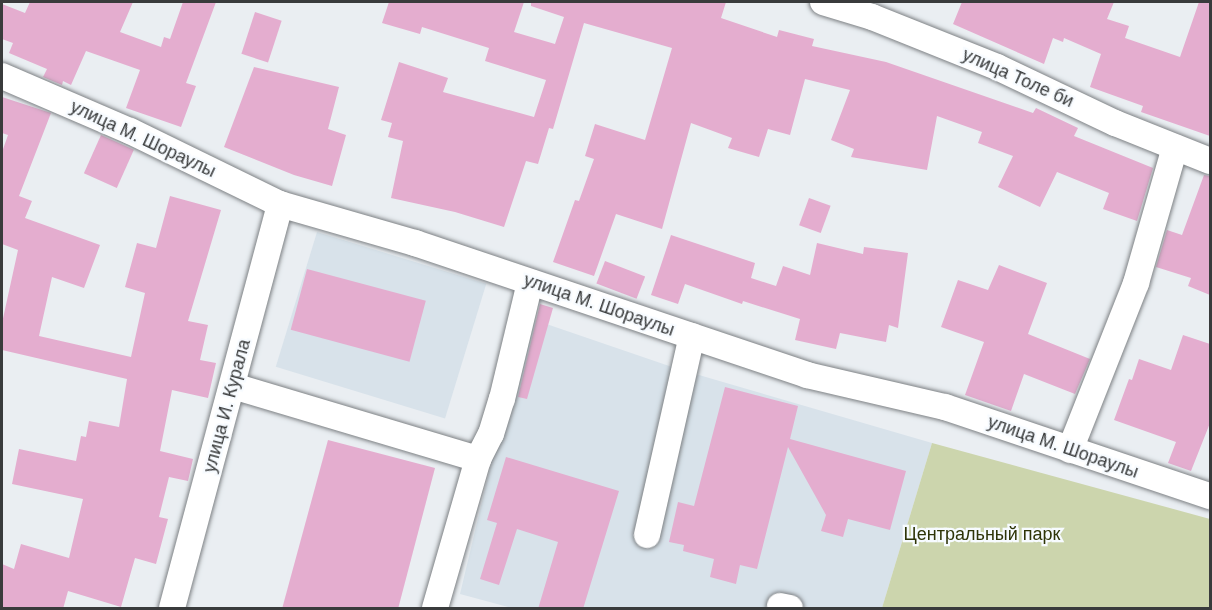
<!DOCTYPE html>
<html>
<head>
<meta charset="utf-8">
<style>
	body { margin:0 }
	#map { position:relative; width:1212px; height:610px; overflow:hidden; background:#eaeef2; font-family:Helvetica,sans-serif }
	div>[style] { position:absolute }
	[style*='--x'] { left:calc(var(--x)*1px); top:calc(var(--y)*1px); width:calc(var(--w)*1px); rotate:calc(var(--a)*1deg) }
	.built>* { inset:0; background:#d8e2ea; transform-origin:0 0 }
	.green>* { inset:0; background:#ccd5ad }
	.building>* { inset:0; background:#e4adcf; transform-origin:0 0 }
	.roads { filter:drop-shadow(0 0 2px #7d8184) drop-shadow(0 0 2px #7d8184) }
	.minor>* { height:26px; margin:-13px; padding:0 13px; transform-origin:13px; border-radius:13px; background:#fff }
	span { translate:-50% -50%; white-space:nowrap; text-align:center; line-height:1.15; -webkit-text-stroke:4.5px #f7fbff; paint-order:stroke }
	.street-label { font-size:18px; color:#393b3c }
	.park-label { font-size:18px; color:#2e3407 }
	.frame { position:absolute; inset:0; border:3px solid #393b3c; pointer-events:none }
</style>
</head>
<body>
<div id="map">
	<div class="built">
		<div style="left:317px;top:232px;width:177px;height:141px;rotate:17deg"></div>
		<div style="clip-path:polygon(526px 317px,675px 368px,932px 443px,882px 608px,512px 608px,460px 594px)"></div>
	</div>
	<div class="green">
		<div style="clip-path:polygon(932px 443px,1210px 519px,1210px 608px,882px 608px)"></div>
	</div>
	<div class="building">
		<div style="clip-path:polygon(30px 2px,133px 2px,120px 32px,161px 47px,164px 37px,170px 39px,183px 2px,216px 2px,186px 83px,196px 86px,181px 127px,126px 108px,140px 70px,86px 51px,71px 85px,63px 81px,62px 85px,43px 77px,47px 69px,9px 53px,13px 43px,2px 39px,2px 4px,25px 13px)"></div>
		<div style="clip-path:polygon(389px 2px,524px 2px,514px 32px,555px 44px,564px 17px,531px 6px,531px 2px,726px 2px,721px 18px,777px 37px,779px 30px,814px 39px,812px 46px,886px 62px,1033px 113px,1036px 108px,1078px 128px,1074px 136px,1153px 168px,1137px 221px,1103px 209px,1109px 193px,1057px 172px,1040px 207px,998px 187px,1013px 156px,978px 143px,982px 132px,937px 116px,927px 170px,851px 157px,854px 149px,831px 140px,850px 90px,805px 79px,790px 135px,768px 129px,759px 157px,728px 148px,732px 138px,691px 123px,662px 229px,616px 214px,594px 276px,553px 262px,575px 200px,579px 201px,594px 159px,585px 156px,595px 124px,645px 140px,672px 48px,584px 23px,553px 129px,549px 128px,538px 164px,526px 161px,504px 227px,455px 212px,391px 198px,403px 141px,388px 137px,392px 123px,381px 120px,399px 62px,448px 78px,443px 92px,534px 117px,546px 80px,485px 61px,489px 48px,422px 27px,420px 34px,382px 23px)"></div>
		<div style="clip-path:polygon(962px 2px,1114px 2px,1107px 19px,1129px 26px,1125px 38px,1180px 57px,1199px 2px,1210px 2px,1210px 136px,1141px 112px,1143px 106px,1090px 87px,1101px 54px,1064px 38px,1063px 42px,1053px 38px,1044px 64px,953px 24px)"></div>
		<div style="left:255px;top:12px;width:28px;height:44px;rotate:18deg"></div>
		<div style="clip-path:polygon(254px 67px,339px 87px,328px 129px,346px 135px,332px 186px,294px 175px,224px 147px)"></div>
		<div style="clip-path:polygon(2px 97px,51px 113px,19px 196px,32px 201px,25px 218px,100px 245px,84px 288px,52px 277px,39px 336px,131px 357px,145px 293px,125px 287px,137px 243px,156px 248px,170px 196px,221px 210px,188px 321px,208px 325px,200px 360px,216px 363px,208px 398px,172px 390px,160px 451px,193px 459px,188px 481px,169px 477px,159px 517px,168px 519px,156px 564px,135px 558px,121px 607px,68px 591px,63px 609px,2px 609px,2px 564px,14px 569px,21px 544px,69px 558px,83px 499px,12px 484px,19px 449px,76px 461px,81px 436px,86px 437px,89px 421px,119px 427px,127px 379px,2px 350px,2px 323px,18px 250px,2px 244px,2px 152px,8px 135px,2px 133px)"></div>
		<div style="left:101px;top:135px;width:36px;height:42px;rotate:24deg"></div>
		<div style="clip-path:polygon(1204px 175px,1210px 176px,1210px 295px,1188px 286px,1191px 278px,1156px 267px,1167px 230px,1182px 235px)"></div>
		<div style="left:809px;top:198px;width:23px;height:29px;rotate:20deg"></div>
		<div style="clip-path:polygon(671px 235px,755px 263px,751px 278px,776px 286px,783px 266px,810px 275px,817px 243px,863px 254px,864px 247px,908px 253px,898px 328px,889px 325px,886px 342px,840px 333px,836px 349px,795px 340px,800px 319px,743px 301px,742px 304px,685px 284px,678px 304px,651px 295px)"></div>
		<div style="left:605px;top:261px;width:43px;height:24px;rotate:21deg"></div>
		<div style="clip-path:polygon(999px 265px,1047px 283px,1028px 334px,1090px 359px,1075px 394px,1024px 374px,1011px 411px,965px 395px,984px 342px,941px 327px,958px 280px,988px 290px)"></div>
		<div style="left:307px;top:269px;width:123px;height:63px;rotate:15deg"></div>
		<div style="clip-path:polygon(540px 304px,553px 308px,527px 399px,518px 397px)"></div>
		<div style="clip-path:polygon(1183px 335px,1210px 344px,1210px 423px,1191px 471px,1168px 463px,1176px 442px,1114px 420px,1129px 379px,1132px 380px,1139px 359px,1171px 370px)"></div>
		<div style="clip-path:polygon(725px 387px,798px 406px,790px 439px,906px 471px,890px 530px,848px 519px,843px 537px,821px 531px,826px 515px,788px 447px,757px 569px,740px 565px,736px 584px,710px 577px,714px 559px,683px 551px,684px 545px,669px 542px,678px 502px,694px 506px)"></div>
		<div style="clip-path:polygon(328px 440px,435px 468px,398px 609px,282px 609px)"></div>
		<div style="clip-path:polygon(506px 457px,619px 491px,583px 609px,538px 609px,558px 542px,517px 529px,499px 585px,480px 579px,497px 523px,487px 520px)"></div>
	</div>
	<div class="roads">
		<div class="minor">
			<div style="--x:823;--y:2;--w:51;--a:17"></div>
			<div style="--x:872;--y:17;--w:135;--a:21.8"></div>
			<div style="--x:997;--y:67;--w:131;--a:25.4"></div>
			<div style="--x:1115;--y:123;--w:102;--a:21.8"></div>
			<div style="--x:2;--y:76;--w:139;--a:23.3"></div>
			<div style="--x:130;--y:131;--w:167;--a:26"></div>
			<div style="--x:280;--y:204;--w:141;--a:16.1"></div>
			<div style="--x:415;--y:243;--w:414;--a:18.6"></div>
			<div style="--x:807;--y:375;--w:142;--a:13.1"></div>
			<div style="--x:945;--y:407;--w:280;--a:18.6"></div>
			<div style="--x:233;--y:386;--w:256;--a:16.6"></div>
			<div style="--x:1070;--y:450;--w:180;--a:-68.4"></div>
			<div style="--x:1136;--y:283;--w:141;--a:-74"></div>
			<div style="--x:647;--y:535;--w:204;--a:-77.3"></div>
			<div style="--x:780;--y:606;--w:10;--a:11"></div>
			<div style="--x:172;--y:608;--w:418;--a:-75"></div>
			<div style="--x:435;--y:608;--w:155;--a:-73.9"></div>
			<div style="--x:478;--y:459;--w:28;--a:-63"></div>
			<div style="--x:491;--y:434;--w:37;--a:-73"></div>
			<div style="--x:502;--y:399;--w:120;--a:-76.5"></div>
		</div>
	</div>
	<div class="street-label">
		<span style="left:1018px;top:78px;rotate:24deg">улица Толе би</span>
		<span style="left:143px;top:139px;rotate:25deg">улица М. Шораулы</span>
		<span style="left:599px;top:305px;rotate:19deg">улица М. Шораулы</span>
		<span style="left:227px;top:406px;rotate:-75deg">улица И. Курала</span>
		<span style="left:1063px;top:447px;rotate:19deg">улица М. Шораулы</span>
	</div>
	<div class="park-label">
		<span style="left:982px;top:534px">Центральный парк</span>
	</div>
	<div class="frame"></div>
</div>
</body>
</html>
